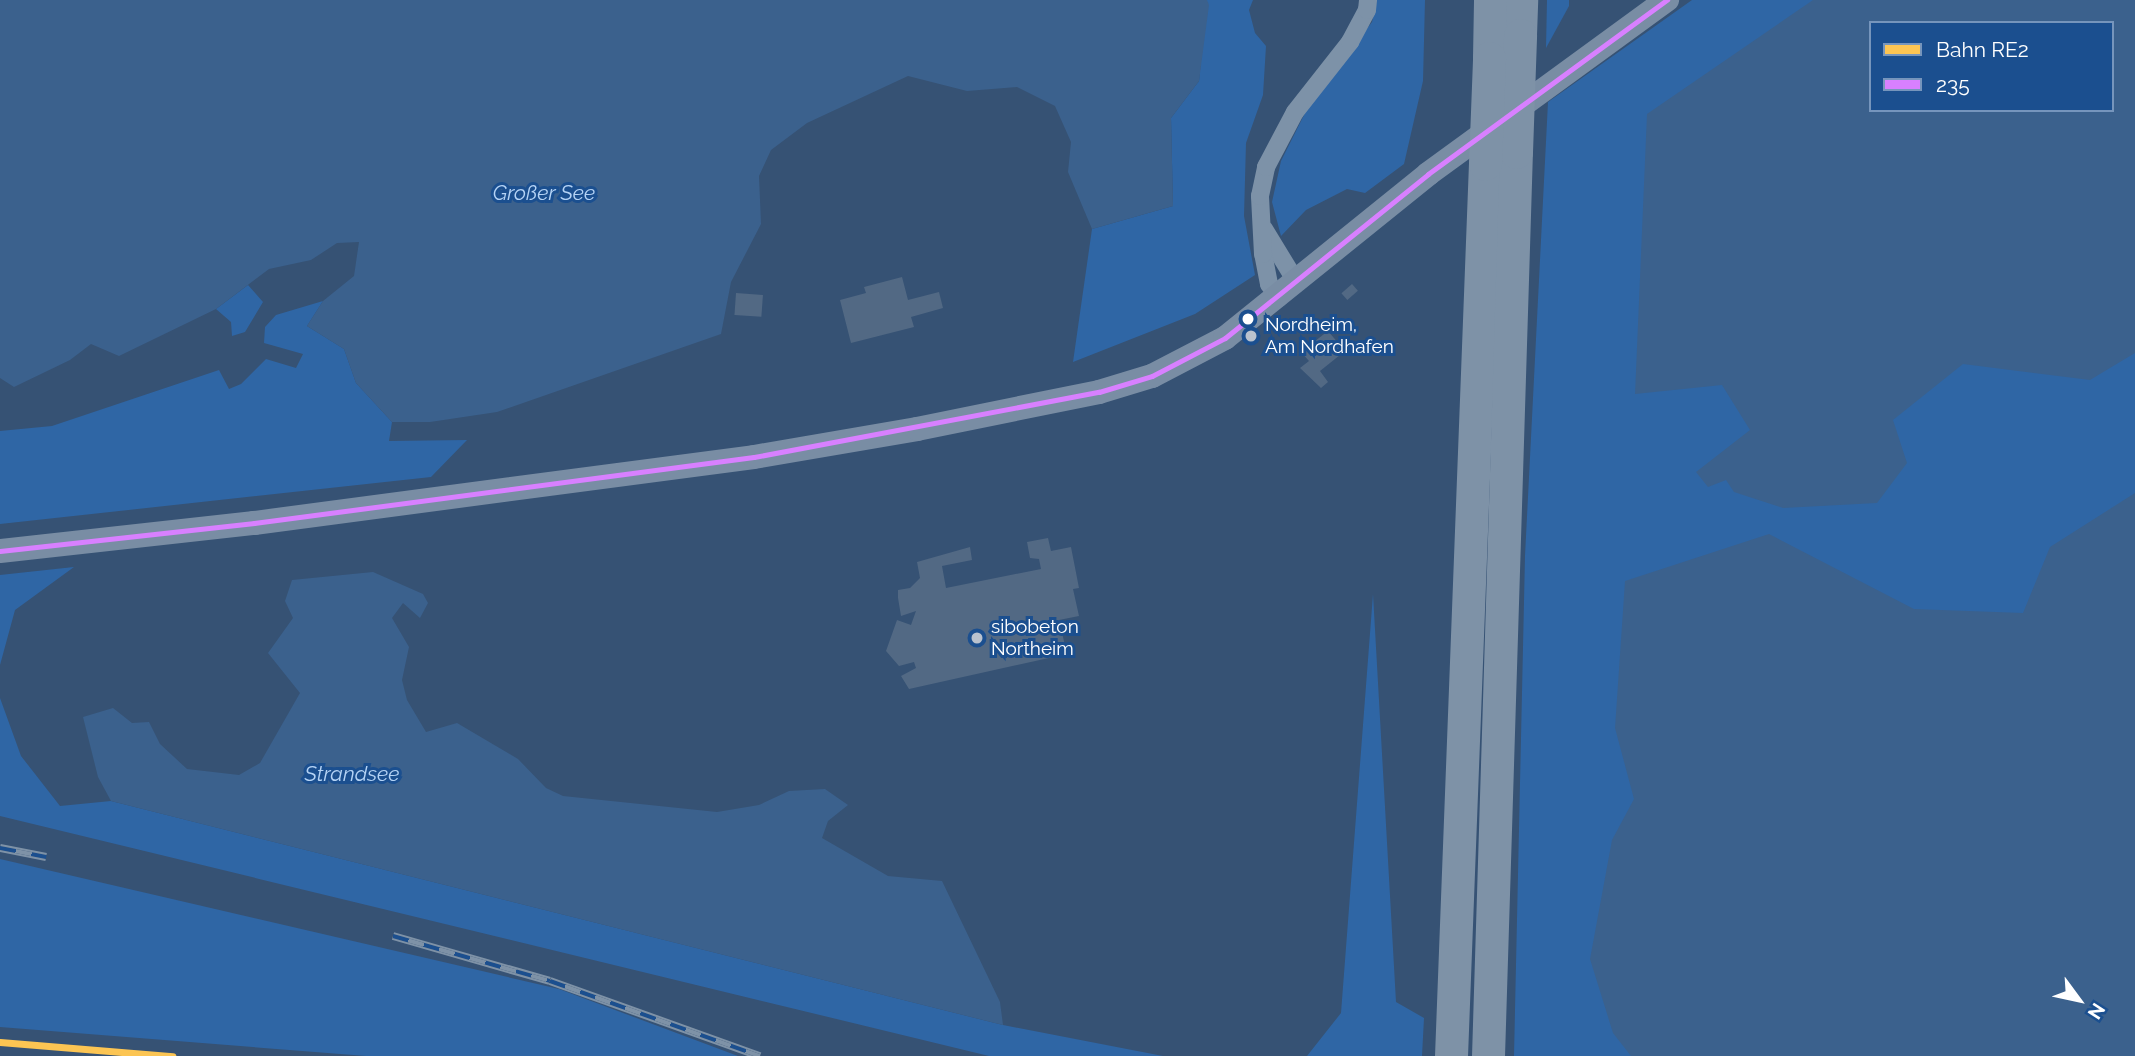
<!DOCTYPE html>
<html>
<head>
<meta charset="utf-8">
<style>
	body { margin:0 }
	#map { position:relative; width:2135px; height:1056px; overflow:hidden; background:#365274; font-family:Raleway,sans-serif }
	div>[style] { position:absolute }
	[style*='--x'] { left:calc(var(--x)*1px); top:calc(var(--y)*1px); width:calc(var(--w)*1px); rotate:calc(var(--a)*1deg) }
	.green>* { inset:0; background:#2f66a5 }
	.water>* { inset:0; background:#3b618d }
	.building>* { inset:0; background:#526984; transform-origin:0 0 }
	.street>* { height:18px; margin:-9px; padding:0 9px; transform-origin:9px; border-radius:9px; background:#7d92a8 }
	.secondary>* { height:24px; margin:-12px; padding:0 12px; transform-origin:12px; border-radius:12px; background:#798da4 }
	.highway>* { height:33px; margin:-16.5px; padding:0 16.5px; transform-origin:16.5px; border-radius:16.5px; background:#7e92a7 }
	.rail>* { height:8px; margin-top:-4px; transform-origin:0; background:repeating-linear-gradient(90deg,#1b4f8f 0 16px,#7e92a7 0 32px); box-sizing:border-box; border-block:2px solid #7e92a7 }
	.highway-bridge>* { height:33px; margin:-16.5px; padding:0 16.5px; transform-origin:16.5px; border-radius:16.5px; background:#7e92a7 }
	.bus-1>* { height:5px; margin:-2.5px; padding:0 2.5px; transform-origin:2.5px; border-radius:2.5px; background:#d880ff }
	.rail-1>* { height:7px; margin:-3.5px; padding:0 3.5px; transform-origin:3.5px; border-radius:3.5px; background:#fcc553 }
	.dots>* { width:19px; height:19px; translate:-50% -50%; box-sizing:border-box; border:4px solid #1b4f8f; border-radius:50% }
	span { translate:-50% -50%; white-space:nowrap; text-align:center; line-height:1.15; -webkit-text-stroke:6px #1b4f8f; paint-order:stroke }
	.poi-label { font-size:19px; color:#fff }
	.left { translate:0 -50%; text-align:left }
	.water-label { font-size:21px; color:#b5d3f5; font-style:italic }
	.legend { position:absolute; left:1869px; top:21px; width:245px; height:91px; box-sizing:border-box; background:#1b4f8f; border:2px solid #7695bc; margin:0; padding:9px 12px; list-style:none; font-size:21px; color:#fff }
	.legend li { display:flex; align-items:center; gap:14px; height:35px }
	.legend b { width:35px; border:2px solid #7695bc }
	.north { position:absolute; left:2044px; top:965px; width:70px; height:70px; -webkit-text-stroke:5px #1b4f8f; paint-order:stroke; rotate:123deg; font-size:19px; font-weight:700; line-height:28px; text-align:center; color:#fff }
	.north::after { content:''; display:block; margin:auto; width:24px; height:32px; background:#fff; clip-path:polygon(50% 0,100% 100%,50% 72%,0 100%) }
</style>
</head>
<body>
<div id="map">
	<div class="green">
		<div style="clip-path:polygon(1207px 0,1253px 0,1249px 10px,1255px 33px,1266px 46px,1263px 95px,1246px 143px,1244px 216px,1255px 275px,1195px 314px,1073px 362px,1092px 229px,1173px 206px,1171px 118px,1199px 81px)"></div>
		<div style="clip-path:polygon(1377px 0,1425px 0,1423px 81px,1404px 164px,1365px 193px,1347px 189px,1306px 210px,1281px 236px,1272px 202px,1281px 161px,1310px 103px,1372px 22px)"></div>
		<div style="clip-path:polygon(1547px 0,1569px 0,1569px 6px,1546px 48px)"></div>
		<div style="clip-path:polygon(evenodd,1692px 0,2135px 0,2135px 1056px,1514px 1056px,1525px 556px,1548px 102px,1692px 0,1871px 23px,2112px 23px,2112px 110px,1871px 110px,1871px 23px)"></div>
		<div style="clip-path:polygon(248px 285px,263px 302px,245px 332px,232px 336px,231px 322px,216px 309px)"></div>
		<div style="clip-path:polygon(323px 301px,307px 326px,344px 349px,356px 383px,392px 422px,389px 441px,467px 440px,431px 477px,0 524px,0 431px,52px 426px,219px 370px,229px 389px,241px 384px,266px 359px,296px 368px,303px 354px,264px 343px,265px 327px,276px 315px)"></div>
		<div style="clip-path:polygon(74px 567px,15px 610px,0 665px,0 575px)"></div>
		<div style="clip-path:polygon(1373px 594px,1396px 1002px,1424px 1018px,1422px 1056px,1307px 1056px,1341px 1013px)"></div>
		<div style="clip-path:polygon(0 698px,21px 756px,60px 806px,111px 801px,1003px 1025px,1163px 1056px,989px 1056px,0 816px)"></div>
		<div style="clip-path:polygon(0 859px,559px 989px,738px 1056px,366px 1056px,0 1027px)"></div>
	</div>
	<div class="water">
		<div style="clip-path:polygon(0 0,1207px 0,1209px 5px,1199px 81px,1171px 118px,1173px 206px,1092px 229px,1068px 172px,1071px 142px,1055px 106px,1017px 87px,967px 91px,908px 76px,807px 123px,771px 150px,759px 176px,761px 224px,731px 282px,721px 334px,497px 412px,430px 422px,392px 422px,356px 383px,344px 349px,307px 326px,323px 301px,354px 276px,359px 242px,337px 243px,311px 260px,269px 269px,216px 309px,119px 356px,91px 344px,70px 360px,14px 387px,0 378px)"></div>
		<div style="clip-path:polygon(evenodd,1813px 0,2135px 0,2135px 353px,2090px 380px,1963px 364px,1893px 420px,1907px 463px,1877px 503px,1783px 508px,1734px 492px,1726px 480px,1708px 487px,1696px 472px,1750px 430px,1722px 385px,1635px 394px,1647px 114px,1813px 0,1871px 23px,2112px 23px,2112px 110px,1871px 110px,1871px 23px)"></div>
		<div style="clip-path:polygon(2135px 493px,2135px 1056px,1631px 1056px,1613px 1033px,1590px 959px,1612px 840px,1634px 799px,1615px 728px,1625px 581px,1769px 534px,1914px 609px,2023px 613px,2050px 547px)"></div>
		<div style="clip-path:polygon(373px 572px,423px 594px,428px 603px,420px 618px,403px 603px,392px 618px,409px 647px,402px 680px,407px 700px,426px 732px,457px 723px,518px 759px,546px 788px,563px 796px,717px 812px,759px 805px,789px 791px,825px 789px,848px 805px,828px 821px,822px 838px,888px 876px,942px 881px,1000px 1002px,1003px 1025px,111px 801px,98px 777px,83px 717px,113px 708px,132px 723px,149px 722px,160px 744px,187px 769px,239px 775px,260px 763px,300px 693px,268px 653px,293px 618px,285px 601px,292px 580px)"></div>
	</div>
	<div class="building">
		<div style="clip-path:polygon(902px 277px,908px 300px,939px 292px,943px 308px,911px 317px,914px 327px,851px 343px,840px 300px,866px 293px,864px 287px)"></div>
		<div style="left:1352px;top:284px;width:9px;height:14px;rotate:49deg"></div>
		<div style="left:736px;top:293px;width:27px;height:22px;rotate:4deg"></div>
		<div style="clip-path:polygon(1328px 331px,1345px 351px,1320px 371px,1328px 382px,1321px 388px,1300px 368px,1309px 361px,1301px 352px)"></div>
		<div style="clip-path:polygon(1048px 538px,1051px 551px,1071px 547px,1079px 588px,1073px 589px,1079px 616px,1059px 620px,1067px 654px,909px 689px,901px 676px,916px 668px,914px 662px,899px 666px,886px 651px,897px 620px,911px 625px,916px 611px,901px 616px,898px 598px,898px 590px,910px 588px,920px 578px,917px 562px,970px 547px,972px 560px,942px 566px,946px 588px,1041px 569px,1039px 559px,1030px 558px,1027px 542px)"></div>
	</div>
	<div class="street">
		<div style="--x:1264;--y:229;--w:63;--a:58.6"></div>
		<div style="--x:1279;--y:298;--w:17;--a:-126"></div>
		<div style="--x:1269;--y:284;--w:31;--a:-101"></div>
		<div style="--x:1263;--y:254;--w:58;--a:-93"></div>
		<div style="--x:1260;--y:196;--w:30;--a:-78"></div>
		<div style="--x:1266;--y:167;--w:62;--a:-62.2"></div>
		<div style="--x:1295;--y:112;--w:89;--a:-51.8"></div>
		<div style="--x:1350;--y:42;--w:36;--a:-62"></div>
		<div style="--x:1367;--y:10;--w:10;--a:-84"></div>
	</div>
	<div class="secondary">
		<div style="--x:0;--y:551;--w:256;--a:-6.3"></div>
		<div style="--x:254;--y:523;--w:504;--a:-7.52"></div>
		<div style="--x:754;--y:457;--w:165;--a:-9.7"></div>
		<div style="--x:917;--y:429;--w:186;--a:-11.5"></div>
		<div style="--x:1099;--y:392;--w:55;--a:-16.8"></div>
		<div style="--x:1152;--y:376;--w:82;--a:-27.5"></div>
		<div style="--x:1225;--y:338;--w:261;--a:-38.9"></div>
		<div style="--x:1428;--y:174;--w:296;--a:-36.1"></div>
	</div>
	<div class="highway">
		<div style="--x:1520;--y:35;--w:35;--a:-88"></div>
		<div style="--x:1489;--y:58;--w:58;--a:-89"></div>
		<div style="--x:1451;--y:1056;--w:893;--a:-87.82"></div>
		<div style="--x:1488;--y:1056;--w:904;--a:-88.23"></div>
	</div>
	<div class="rail">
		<div style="--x:0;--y:848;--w:47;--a:11.1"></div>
		<div style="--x:393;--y:936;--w:163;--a:16"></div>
		<div style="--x:550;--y:981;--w:223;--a:19.7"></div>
	</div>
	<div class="highway-bridge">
		<div style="--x:1516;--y:152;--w:117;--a:-88"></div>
		<div style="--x:1485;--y:164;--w:106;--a:-87.8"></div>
	</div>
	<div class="bus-1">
		<div style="--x:0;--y:551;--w:256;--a:-6.3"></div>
		<div style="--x:254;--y:523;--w:504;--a:-7.52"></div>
		<div style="--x:754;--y:457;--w:351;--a:-10.7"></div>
		<div style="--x:1099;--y:392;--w:55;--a:-16.8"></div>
		<div style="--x:1152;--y:376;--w:82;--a:-27.5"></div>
		<div style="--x:1225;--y:338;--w:261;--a:-38.9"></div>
		<div style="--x:1428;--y:174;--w:296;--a:-36.1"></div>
	</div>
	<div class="rail-1">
		<div style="--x:0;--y:1042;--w:173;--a:4.7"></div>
	</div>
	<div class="dots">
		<div style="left:1248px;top:319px;background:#fff"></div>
		<div style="left:1251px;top:336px;background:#b9c2ce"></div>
		<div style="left:977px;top:638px;background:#b9c2ce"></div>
	</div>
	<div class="poi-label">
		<span class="left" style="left:1265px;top:336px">Nordheim,<br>Am Nordhafen</span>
		<span class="left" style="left:991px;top:638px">sibobeton<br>Northeim</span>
	</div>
	<div class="water-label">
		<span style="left:544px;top:193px">Großer See</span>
		<span style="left:352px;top:774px">Strandsee</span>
	</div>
	<ul class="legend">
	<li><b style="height:9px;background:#fcc553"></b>Bahn RE2</li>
	<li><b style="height:9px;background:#d880ff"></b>235</li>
	</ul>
	<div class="north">N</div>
</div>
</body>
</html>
